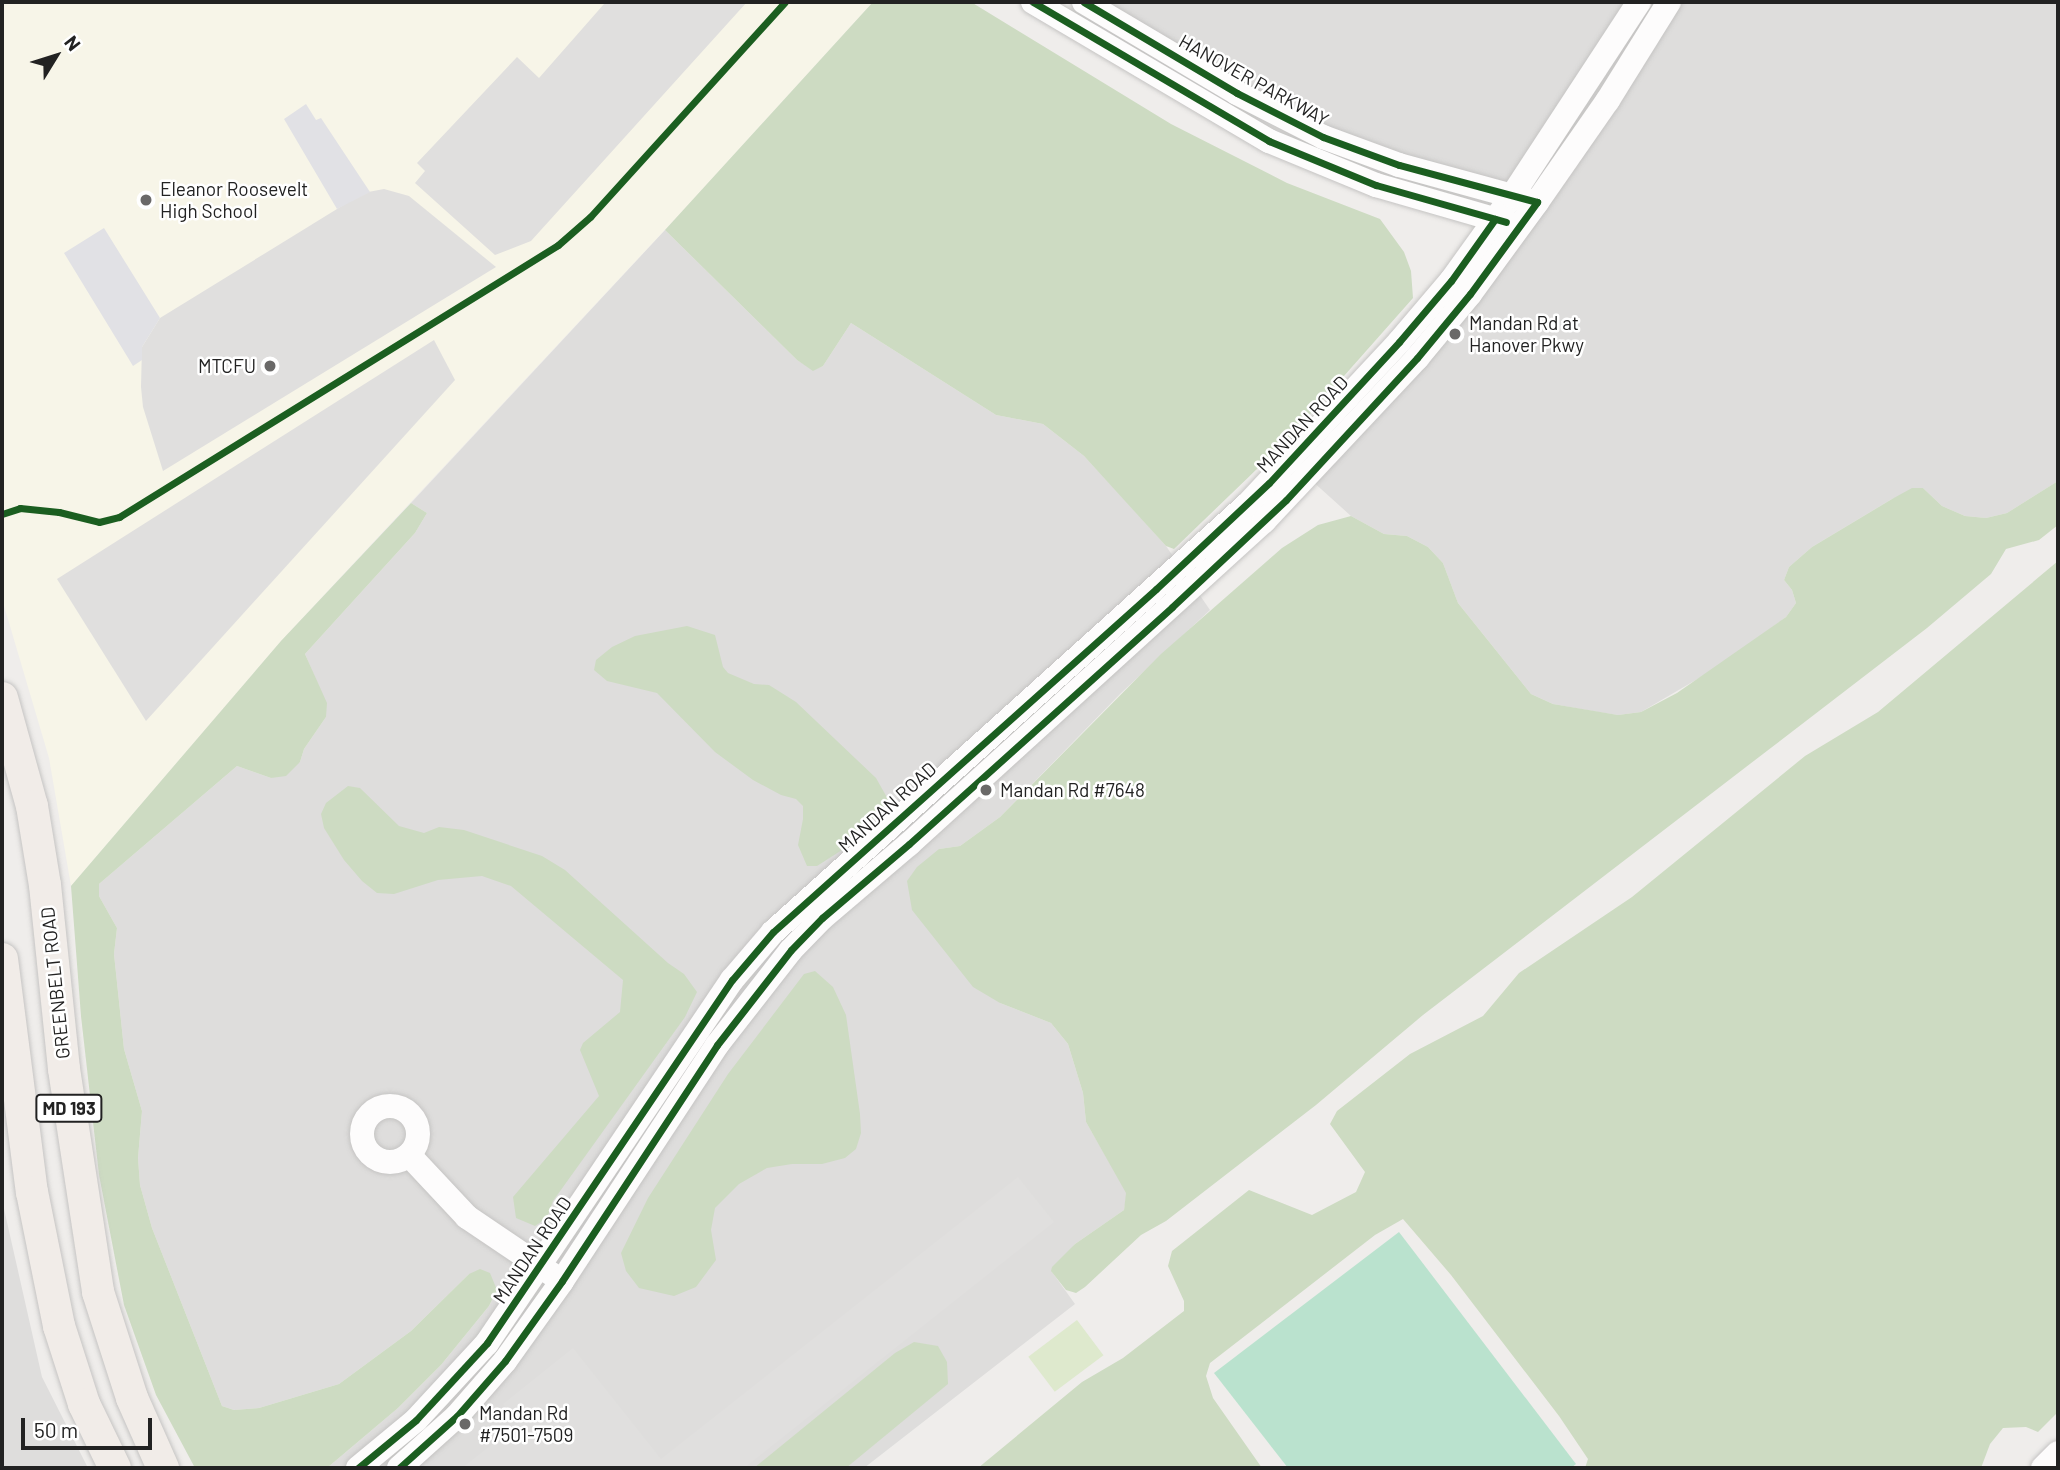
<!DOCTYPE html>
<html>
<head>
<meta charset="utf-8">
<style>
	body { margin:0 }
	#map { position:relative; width:2060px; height:1470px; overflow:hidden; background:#efedeb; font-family:Barlow,sans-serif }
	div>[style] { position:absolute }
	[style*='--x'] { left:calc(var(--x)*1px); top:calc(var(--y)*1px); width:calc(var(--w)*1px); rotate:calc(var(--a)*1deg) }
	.residential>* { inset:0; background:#dedddc }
	.education>* { inset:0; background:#f7f5e8 }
	.grass>* { inset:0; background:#dee9cd; transform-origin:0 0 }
	.forest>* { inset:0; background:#cddbc2 }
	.pitch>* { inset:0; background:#bae2ce }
	.parking>* { inset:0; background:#e0dfde }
	.plaza>* { inset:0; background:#e1e1e5 }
	.roads { filter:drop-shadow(0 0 2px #c5c4c3) drop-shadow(0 0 2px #c5c4c3) }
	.minor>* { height:24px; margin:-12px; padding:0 12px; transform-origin:12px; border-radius:12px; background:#fdfcfc }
	.minor>.ring { margin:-12px; padding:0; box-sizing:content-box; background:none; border:24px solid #fdfcfc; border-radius:50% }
	.major>* { height:32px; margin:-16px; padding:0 16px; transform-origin:16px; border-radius:16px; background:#f1ece8 }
	.cycleway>* { height:7px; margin:-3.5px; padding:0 3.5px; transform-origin:3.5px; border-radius:3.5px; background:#1b5e20 }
	.dots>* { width:19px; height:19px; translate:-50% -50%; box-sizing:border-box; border:4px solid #fff; border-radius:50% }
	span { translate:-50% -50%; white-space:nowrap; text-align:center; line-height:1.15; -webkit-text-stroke:5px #fff; paint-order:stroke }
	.shield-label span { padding:2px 5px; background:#fff; border:2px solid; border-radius:5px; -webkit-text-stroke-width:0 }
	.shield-label { font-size:18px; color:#222; font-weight:700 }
	.street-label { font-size:19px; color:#222 }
	.poi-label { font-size:19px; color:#222 }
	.left { translate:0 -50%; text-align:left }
	.right { translate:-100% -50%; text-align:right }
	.frame { position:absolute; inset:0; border:4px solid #222; pointer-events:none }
	.north { position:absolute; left:21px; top:21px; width:70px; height:70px; -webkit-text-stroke:5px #fff; paint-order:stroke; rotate:52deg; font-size:19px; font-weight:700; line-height:28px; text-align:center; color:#222 }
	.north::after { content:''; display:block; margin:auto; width:24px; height:32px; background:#222; clip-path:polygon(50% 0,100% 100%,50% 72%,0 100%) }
	.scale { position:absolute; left:21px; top:1418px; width:131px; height:32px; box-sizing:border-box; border:4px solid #222; border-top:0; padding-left:9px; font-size:21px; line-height:24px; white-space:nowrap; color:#222; -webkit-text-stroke:5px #fff; paint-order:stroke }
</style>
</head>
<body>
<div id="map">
	<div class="residential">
		<div style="clip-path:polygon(1084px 2px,2058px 2px,2058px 481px,2007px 513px,1986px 518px,1965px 516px,1942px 506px,1923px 488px,1892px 499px,1812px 547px,1789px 567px,1784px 580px,1792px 590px,1796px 603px,1786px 617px,1718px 667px,1641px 712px,1618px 715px,1598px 712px,1553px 704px,1531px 694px,1458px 603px,1443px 563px,1428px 547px,1407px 536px,1384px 534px,1351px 516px,1290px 461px,1512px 196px,1399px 165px)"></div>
		<div style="clip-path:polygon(665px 230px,797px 360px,813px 370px,823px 366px,851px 323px,996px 415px,1043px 424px,1084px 456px,1133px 509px,1166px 546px,1210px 610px,1121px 693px,1000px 817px,960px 846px,939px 849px,1000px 1003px,1051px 1023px,1068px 1044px,1083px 1093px,1086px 1122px,1127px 1193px,1124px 1210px,1075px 1244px,1052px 1272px,1075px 1304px,864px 1468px,327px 1468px,398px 1408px,441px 1365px,489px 1306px,497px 1290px,469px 1274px,411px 1331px,339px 1384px,259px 1408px,234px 1410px,222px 1406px,152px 1228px,140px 1185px,138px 1158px,142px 1111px,124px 1049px,114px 954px,117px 928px,99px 896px,99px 884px,237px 766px,271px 778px,300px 762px,304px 749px,326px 717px,326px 703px,305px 654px,415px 533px,427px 513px,411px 503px)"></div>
		<div style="clip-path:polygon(2px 1200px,42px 1377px,88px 1468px,2px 1468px)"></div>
	</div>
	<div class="education">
		<div style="clip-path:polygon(2px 2px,873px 2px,688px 205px,281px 641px,71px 886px,49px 758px,2px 599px)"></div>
	</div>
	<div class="grass">
		<div style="left:1077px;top:1320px;width:44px;height:61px;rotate:53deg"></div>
	</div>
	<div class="forest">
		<div style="clip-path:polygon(873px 2px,971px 2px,1171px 124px,1287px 183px,1380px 219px,1404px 252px,1411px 271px,1413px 298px,1290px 437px,1174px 549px,1166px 546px,1084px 456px,1043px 424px,996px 415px,851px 323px,823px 366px,813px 371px,797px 360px,665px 230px)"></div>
		<div style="clip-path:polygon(2058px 481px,2058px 525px,2039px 540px,2006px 549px,1991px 574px,1927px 628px,1423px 1015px,1316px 1105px,1166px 1221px,1141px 1235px,1085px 1287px,1076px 1293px,1066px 1290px,1051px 1271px,1052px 1267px,1075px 1244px,1124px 1210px,1126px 1193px,1086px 1122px,1083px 1093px,1068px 1044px,1051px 1023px,1000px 1003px,973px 987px,912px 910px,907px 881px,917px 867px,939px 849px,960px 846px,1000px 817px,1161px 654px,1282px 548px,1318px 525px,1351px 516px,1384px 534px,1407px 536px,1428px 547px,1443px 563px,1458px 603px,1531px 694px,1553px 704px,1618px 715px,1641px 712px,1677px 693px,1786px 617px,1796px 603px,1792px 590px,1784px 580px,1789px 567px,1812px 547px,1892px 499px,1912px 488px,1923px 488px,1942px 506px,1965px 516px,1986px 518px,2007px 513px)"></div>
		<div style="clip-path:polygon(411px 503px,427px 513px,415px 533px,305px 654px,327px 703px,326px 717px,304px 749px,300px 762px,286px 776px,271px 778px,237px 766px,99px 884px,99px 896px,117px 928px,114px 954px,124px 1049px,142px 1111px,138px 1158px,140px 1185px,152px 1228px,222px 1406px,234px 1410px,259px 1408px,339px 1384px,411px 1331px,469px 1274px,480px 1269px,490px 1273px,497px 1290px,489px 1306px,441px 1365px,398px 1408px,327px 1468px,195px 1468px,156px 1395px,124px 1305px,99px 1175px,81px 1016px,71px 886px,281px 641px)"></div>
		<div style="clip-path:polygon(2058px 561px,2058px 1412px,2038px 1432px,2026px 1427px,2003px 1428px,1990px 1444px,1981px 1468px,1585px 1468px,1588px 1459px,1559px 1416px,1451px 1275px,1403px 1219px,1375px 1235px,1210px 1363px,1206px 1376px,1213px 1398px,1262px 1468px,978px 1468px,1082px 1382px,1123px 1358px,1184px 1311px,1184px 1301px,1168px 1266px,1172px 1251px,1249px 1190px,1312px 1215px,1356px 1192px,1365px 1172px,1330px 1124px,1337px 1111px,1410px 1054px,1483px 1016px,1519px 973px,1632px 897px,1805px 756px,1878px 712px)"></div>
		<div style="clip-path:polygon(687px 626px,715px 635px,723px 667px,728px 673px,754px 684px,769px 685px,796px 702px,876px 778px,889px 801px,842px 850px,817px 866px,807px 866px,798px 845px,803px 819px,803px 806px,796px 799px,781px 795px,753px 780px,715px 752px,657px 693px,607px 681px,594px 670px,596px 660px,612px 647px,635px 636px)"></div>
		<div style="clip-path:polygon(348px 786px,360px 788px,399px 826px,424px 833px,439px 827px,464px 830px,542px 856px,565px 870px,668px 963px,684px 974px,697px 992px,685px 1017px,553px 1201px,547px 1218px,535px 1226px,516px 1218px,513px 1197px,599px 1096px,580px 1050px,583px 1043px,620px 1012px,623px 980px,511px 886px,482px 876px,438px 880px,394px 894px,377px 893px,362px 881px,344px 860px,324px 828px,321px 814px,326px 803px)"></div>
		<div style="clip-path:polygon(815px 971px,833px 987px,846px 1015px,860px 1114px,861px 1133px,856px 1149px,845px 1158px,822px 1164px,792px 1164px,767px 1168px,739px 1184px,715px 1208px,711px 1230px,716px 1260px,696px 1287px,674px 1296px,639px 1288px,626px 1271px,621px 1253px,648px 1198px,728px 1074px,804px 974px)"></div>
		<div style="clip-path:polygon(914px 1342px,938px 1346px,947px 1362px,948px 1384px,846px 1468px,754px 1468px,895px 1353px)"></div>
	</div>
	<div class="pitch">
		<div style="clip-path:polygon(1399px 1232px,1576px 1464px,1571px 1468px,1288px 1468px,1214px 1373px)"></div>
	</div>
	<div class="parking">
		<div style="clip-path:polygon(602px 2px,747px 2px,531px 241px,495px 255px,415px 183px,425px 171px,417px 163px,517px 57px,539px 78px,604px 4px)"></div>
		<div style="clip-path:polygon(384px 189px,409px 196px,496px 267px,163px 471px,143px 407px,141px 387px,142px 347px,160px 318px,363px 193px)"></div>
		<div style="clip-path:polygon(434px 340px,455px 380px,146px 721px,57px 579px)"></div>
		<div style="clip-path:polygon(1018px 1177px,1054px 1222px,744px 1468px,462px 1468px,518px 1424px,503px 1404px,573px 1348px,661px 1459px)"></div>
	</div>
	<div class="plaza">
		<div style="clip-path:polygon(306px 104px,316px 120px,321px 118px,370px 192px,337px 209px,284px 119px)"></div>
		<div style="clip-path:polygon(104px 228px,160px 318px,142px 347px,142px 360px,133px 366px,64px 253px)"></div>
	</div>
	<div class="roads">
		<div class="minor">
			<div style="--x:1033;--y:2;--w:274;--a:30.5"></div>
			<div style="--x:1269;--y:141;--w:116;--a:22.4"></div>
			<div style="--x:1376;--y:185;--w:137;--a:16.1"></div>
			<div style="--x:1084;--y:2;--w:178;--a:30.7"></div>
			<div style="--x:1237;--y:93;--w:97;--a:27.1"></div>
			<div style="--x:1323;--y:137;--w:81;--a:20.2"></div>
			<div style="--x:1399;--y:165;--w:133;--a:15.3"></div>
			<div class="ring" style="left:362px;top:1106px;width:32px;height:32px"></div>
			<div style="--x:409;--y:1155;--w:85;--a:46.9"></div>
			<div style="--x:467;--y:1217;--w:104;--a:34"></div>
			<div style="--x:358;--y:1468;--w:75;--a:-39.6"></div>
			<div style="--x:416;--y:1420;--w:105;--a:-47.3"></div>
			<div style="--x:487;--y:1343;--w:438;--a:-56"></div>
			<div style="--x:732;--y:980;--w:63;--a:-49.5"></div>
			<div style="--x:773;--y:932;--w:639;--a:-42.02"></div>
			<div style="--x:1248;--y:504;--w:221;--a:-47"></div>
			<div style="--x:1399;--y:342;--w:80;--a:-49.6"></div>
			<div style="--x:1451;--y:281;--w:105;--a:-54.3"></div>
			<div style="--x:1512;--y:196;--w:232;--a:-56.8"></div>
			<div style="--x:399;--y:1468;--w:78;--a:-41.9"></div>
			<div style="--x:457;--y:1416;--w:73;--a:-48.9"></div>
			<div style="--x:505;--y:1361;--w:98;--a:-54.5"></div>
			<div style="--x:562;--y:1281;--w:282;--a:-56.7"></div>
			<div style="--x:717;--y:1045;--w:120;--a:-52.1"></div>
			<div style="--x:791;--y:950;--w:45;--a:-45.9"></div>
			<div style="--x:822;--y:918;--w:114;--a:-40.4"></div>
			<div style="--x:909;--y:844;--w:480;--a:-42.3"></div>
			<div style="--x:1264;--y:521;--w:224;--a:-46.8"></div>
			<div style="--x:1417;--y:358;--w:83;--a:-50.4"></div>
			<div style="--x:1470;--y:294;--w:114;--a:-53.9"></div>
			<div style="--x:1537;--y:202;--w:124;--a:-55.2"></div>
			<div style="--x:1608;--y:100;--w:115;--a:-58.1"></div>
			<div style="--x:2043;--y:1468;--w:21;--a:-45"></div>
		</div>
		<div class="major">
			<div style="--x:2;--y:698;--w:112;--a:74.5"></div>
			<div style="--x:32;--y:806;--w:80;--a:80.7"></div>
			<div style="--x:45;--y:885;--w:185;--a:84.1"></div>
			<div style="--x:64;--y:1069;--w:226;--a:81.3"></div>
			<div style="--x:98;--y:1292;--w:111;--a:72.2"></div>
			<div style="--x:132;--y:1398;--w:77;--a:66.1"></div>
			<div style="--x:2;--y:959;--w:235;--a:82.7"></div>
			<div style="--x:32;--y:1192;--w:137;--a:78.6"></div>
			<div style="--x:59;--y:1326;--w:82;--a:72.2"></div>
			<div style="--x:84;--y:1404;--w:71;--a:64.2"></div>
		</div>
	</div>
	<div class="cycleway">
		<div style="--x:1033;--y:2;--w:274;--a:30.5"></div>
		<div style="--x:1269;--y:141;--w:116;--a:22.4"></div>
		<div style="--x:1376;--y:185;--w:135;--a:15.9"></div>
		<div style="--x:2;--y:514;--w:19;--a:-18"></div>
		<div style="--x:20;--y:508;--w:39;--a:6"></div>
		<div style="--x:59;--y:512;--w:41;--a:14"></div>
		<div style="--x:99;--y:522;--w:21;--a:-14"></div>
		<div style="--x:119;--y:517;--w:516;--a:-31.78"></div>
		<div style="--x:558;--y:245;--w:43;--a:-41.2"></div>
		<div style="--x:590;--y:217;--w:290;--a:-47.8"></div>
		<div style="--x:358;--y:1468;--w:75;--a:-39.6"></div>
		<div style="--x:416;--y:1420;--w:105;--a:-47.3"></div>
		<div style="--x:487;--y:1343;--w:438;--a:-56"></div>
		<div style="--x:732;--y:980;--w:63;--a:-49.5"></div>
		<div style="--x:773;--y:932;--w:514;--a:-41.85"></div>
		<div style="--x:1156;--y:589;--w:155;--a:-43.2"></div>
		<div style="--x:1269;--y:483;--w:192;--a:-47.3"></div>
		<div style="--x:1399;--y:342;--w:80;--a:-49.6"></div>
		<div style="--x:1451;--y:281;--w:76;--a:-54.6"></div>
		<div style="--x:399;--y:1468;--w:78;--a:-41.9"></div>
		<div style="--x:457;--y:1416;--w:73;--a:-48.9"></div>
		<div style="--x:505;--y:1361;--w:98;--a:-54.5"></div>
		<div style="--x:562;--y:1281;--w:282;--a:-56.7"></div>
		<div style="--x:717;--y:1045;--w:120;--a:-52.1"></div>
		<div style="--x:791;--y:950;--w:45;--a:-45.9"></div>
		<div style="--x:822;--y:918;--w:114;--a:-40.4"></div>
		<div style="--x:909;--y:844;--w:354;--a:-42"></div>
		<div style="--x:1172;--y:607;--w:156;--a:-43.2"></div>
		<div style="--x:1286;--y:500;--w:193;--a:-47.3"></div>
		<div style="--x:1417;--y:358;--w:83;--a:-50.4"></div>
		<div style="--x:1470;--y:294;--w:114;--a:-53.9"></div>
		<div style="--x:1537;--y:202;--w:143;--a:-165"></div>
		<div style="--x:1399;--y:165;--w:81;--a:-159.8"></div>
		<div style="--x:1323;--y:137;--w:97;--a:-152.9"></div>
		<div style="--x:1237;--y:93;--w:178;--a:-149.3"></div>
	</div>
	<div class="dots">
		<div style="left:146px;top:200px;background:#6a6968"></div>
		<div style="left:1455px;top:334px;background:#6a6968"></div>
		<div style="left:270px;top:366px;background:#6a6968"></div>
		<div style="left:986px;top:790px;background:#6a6968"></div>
		<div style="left:465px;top:1424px;background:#6a6968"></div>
	</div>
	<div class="shield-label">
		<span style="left:69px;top:1108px">MD 193</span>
	</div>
	<div class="street-label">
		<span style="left:1254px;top:80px;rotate:29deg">HANOVER PARKWAY</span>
		<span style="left:1302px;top:424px;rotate:-47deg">MANDAN ROAD</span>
		<span style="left:887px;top:807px;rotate:-42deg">MANDAN ROAD</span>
		<span style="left:55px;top:983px;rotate:-96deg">GREENBELT ROAD</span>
		<span style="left:532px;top:1250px;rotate:-56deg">MANDAN ROAD</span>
	</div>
	<div class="poi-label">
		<span class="left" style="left:160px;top:200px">Eleanor Roosevelt<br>High School</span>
		<span class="left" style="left:1469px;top:334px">Mandan Rd at<br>Hanover Pkwy</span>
		<span class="right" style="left:256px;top:366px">MTCFU</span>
		<span class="left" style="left:1000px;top:790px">Mandan Rd #7648</span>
		<span class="left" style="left:479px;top:1424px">Mandan Rd<br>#7501-7509</span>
	</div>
	<div class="frame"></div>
	<div class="north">N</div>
	<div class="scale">50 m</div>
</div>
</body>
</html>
